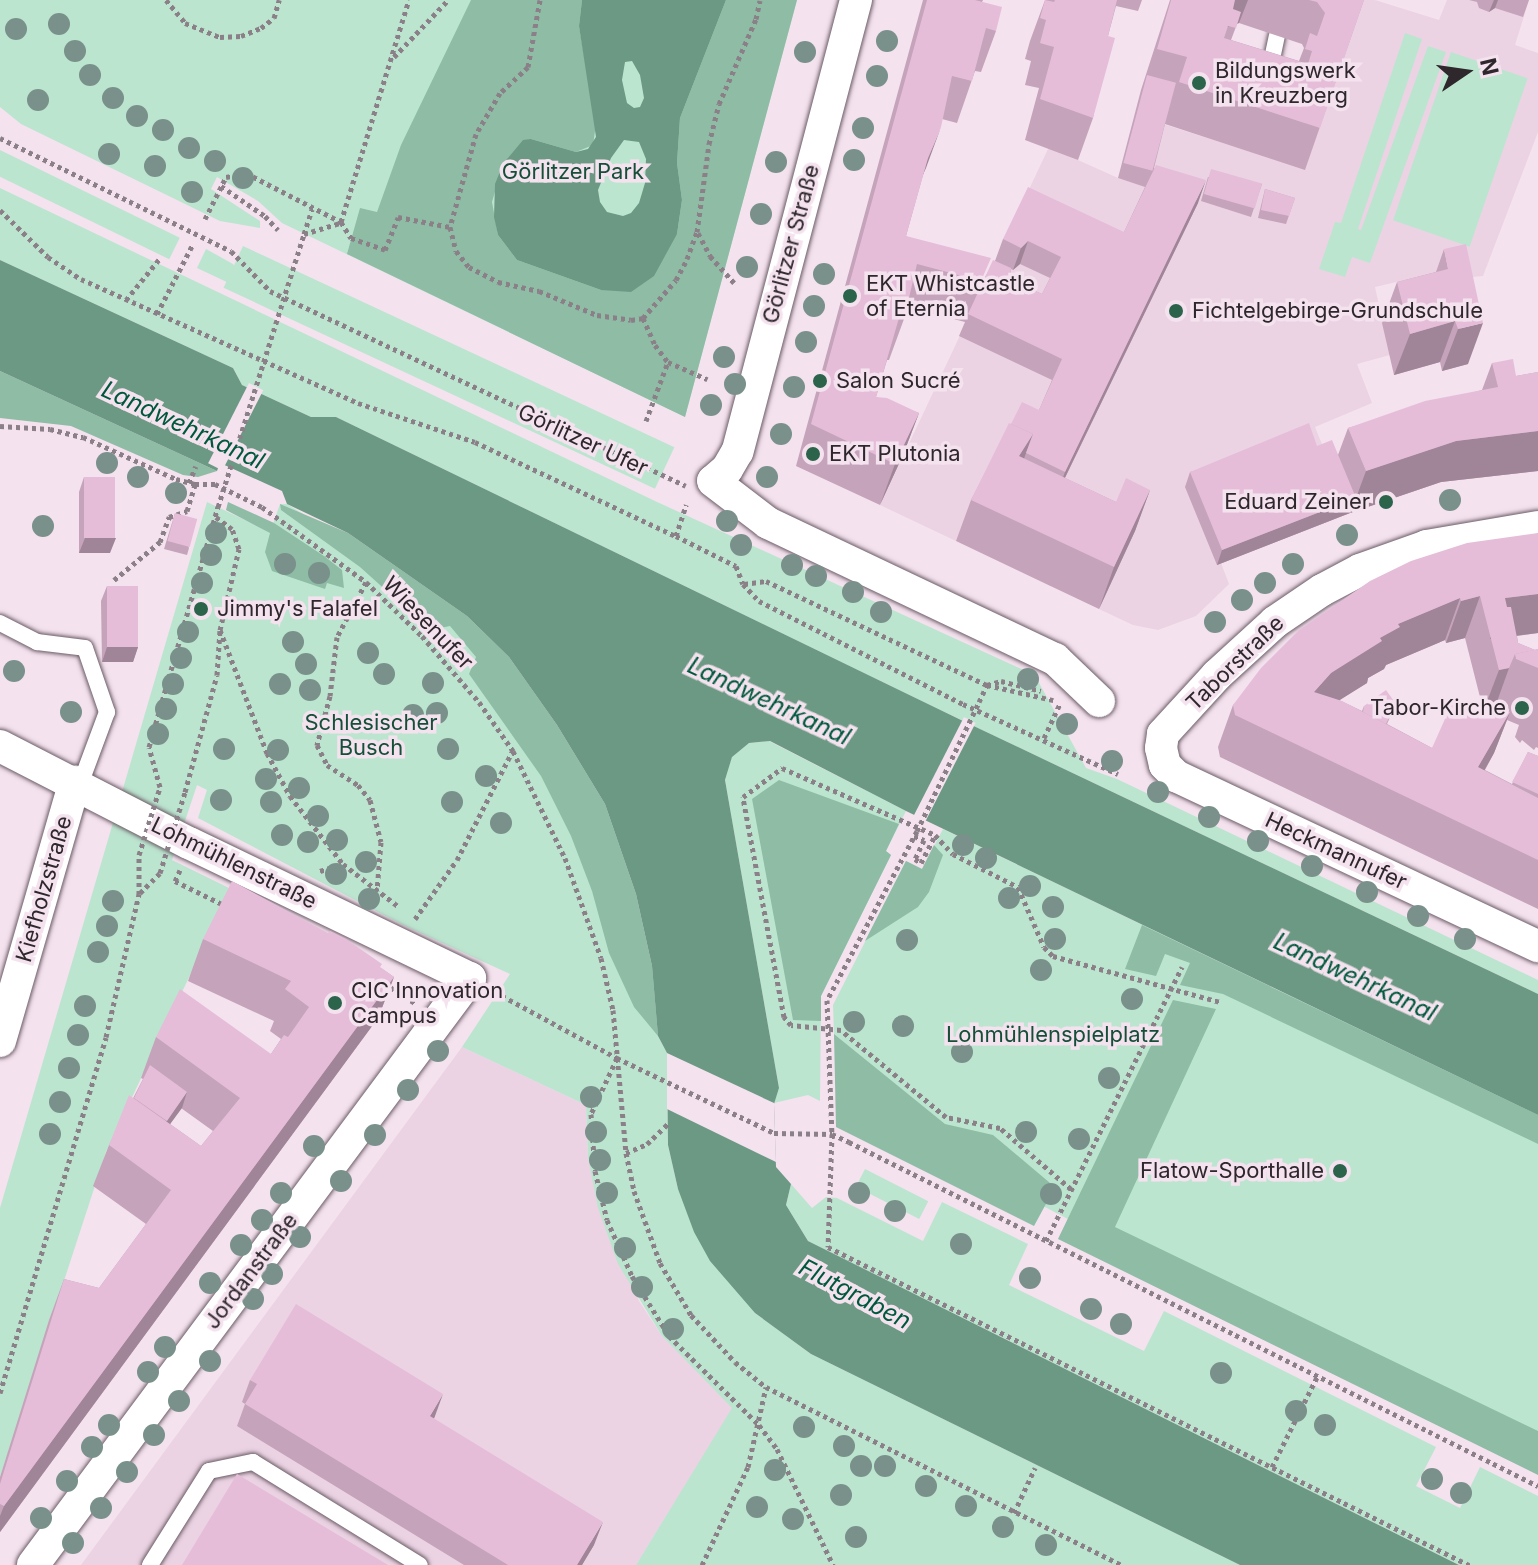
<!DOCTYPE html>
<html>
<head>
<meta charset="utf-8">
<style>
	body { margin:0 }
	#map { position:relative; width:1538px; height:1565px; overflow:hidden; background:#f4e2ee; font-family:Inter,sans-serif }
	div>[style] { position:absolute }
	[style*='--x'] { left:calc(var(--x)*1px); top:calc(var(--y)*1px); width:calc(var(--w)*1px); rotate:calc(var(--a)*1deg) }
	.built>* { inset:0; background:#ebd3e3 }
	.green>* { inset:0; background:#bce5d0; transform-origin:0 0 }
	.forest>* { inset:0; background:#8ebca5 }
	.water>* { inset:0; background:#6c9983 }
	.pier>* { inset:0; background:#f4e2ee; transform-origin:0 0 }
	.path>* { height:5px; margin-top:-2.5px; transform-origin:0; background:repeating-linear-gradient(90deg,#8b7f88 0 4px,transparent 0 8px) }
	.roads { filter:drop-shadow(0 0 2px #6a5b65) drop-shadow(0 0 2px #6a5b65) }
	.service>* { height:16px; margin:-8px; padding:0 8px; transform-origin:8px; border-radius:8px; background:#fff }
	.minor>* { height:32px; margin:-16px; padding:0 16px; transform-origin:16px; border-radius:16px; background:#fff }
	.path-bridge>* { height:5px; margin-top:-2.5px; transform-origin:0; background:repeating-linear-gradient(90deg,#8b7f88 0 4px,transparent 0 8px) }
	.trees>* { width:22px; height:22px; margin:-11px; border-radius:50%; background:#79918a }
	.wall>* { inset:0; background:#c5a3ba }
	.shaded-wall>* { inset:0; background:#a08497 }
	.building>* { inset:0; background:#e5bdd8; transform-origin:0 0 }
	.dots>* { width:22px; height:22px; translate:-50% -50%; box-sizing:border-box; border:4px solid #f4e2ee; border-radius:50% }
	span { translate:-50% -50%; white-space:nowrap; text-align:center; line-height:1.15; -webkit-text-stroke:7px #f4e2ee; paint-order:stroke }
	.poi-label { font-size:22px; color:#2e272c }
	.left { translate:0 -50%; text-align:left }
	.right { translate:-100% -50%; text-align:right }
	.park-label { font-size:22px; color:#154f38 }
	.street-label { font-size:22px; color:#2e272c }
	.water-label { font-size:24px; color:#00583c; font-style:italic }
	.north { position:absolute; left:1426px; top:32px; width:80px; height:80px; -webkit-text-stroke:6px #f4e2ee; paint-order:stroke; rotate:77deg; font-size:22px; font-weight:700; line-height:32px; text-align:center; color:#2e272c }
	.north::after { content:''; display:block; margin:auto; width:28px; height:36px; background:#2e272c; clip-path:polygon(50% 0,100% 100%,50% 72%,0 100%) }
</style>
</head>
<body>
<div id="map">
	<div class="built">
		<div style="clip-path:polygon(1364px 0,1375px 0,1439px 20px,1447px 0,1529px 0,1515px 45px,1538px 53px,1538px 132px,1483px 276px,1450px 279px,1447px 270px,1375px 287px,1390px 355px,1357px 364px,1372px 403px,1315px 427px,1350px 513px,1221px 563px,1229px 584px,1196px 616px,1158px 630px,1133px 625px,1099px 609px,994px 465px,956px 541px,880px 505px,1049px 147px,1118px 178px,1147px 187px,1163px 124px,1305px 169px)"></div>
		<div style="clip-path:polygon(462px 1047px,586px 1105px,588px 1158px,639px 1301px,662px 1336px,733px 1408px,636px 1565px,81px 1565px)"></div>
	</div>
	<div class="green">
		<div style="clip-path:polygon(0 0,797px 0,685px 417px,282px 223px,258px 201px,217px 177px,211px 189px,260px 221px,260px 228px,220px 221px,21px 124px,0 107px)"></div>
		<div style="clip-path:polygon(1405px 33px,1422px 39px,1358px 229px,1361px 230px,1428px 46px,1446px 52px,1370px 263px,1352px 257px,1345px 277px,1319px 269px,1335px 222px,1341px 223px)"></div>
		<div style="left:1451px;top:52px;width:81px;height:178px;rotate:19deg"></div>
		<div style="left:0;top:150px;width:200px;height:24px;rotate:26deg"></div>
		<div style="clip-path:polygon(0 188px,655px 501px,1030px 673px,1038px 681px,1086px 768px,1117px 779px,1538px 980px,1538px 994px,961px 720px,336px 417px,311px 417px,242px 385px,233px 368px,0 260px)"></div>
		<div style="left:243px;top:246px;width:476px;height:46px;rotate:25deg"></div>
		<div style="clip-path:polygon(206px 249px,233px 264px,253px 293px,269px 302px,197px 268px)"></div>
		<div style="clip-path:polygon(207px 502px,270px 532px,280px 504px,287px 504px,467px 616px,652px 966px,658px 1036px,667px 1053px,668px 1145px,678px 1189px,755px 1313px,811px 1354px,1240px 1565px,636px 1565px,732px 1408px,662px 1336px,618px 1264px,598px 1208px,588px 1158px,586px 1105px,462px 1047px,510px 974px,403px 925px,198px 818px,207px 790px,197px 785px,172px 860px,231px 889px,106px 1152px,0 1477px,0 1208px)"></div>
		<div style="clip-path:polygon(769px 741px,906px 811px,886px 851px,891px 855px,821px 996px,820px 1101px,808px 1095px,774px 1103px,779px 1088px,725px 780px,732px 756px,749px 743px)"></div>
		<div style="clip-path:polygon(943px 829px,1538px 1115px,1538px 1466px,1045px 1207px,834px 1034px,833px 1005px,906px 861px,922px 869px)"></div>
		<div style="left:865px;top:1169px;width:71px;height:20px;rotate:27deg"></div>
		<div style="clip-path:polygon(791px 1184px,812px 1208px,826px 1197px,837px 1198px,923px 1241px,942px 1202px,1028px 1244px,1009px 1285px,1144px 1351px,1164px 1311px,1436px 1447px,1416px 1486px,1460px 1508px,1480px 1467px,1538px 1496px,1538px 1565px,1459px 1565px,808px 1241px,786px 1205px)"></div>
	</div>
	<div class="forest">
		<div style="clip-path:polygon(471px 0,582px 0,579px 26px,596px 124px,593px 145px,576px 152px,531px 139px,503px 164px,492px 202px,498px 235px,517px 260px,601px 290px,677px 234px,682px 200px,677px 163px,680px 118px,726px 0,797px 0,685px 417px,347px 254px,360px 208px,377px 212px,401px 145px)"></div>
		<div style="clip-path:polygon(0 371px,217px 471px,198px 477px,183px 475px,71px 426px,0 418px)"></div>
		<div style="clip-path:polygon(228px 502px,274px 523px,324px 556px,342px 570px,344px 588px,327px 583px,325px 589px,272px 571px,265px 552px,270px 533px,226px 510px)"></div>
		<div style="clip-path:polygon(280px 504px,348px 533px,467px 616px,509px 657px,557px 725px,605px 804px,636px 894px,652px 966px,658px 1036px,634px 1007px,609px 953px,592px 891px,571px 836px,541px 776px,469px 674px,476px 657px,450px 626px,430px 630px,360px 567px,281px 510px)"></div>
		<div style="clip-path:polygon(779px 780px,899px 824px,886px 851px,891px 855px,821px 996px,821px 1021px,793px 1020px,752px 799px)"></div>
		<div style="clip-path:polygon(934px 845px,943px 855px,929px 892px,918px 907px,865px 941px,906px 861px,922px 869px)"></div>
		<div style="clip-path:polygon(1142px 925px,1538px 1115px,1538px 1144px,1223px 994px,1180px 985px,1190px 963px,1165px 954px,1156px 976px,1125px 969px)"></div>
		<div style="clip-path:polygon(1173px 1000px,1216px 1009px,1115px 1227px,1538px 1431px,1538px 1475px,1058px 1239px)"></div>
		<div style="clip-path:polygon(834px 1034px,945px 1124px,993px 1135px,1050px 1183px,1042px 1199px,1047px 1202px,1034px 1226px,836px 1127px)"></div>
	</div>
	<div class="water">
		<div style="clip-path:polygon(evenodd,582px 0,726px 0,680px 118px,677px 163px,682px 200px,677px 234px,654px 276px,631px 292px,601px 290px,517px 260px,498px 235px,494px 217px,495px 184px,503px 164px,523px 140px,531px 139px,576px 152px,588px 149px,596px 137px,579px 26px,582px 0,632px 61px,640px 75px,644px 98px,640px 107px,634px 108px,627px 103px,622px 80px,625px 62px,632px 61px,582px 0,624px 140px,639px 142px,646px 159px,645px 183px,639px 203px,631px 213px,623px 216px,607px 212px,600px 202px,598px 190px,611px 158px,624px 140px)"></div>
		<div style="clip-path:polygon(0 260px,233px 368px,242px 385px,311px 417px,336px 417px,961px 720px,1538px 994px,1538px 1115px,906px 811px,770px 741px,749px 743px,732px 757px,725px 780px,779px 1088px,774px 1104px,776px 1167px,791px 1184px,786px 1205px,808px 1241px,1459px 1565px,1240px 1565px,811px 1354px,755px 1313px,710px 1261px,694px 1232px,678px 1189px,668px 1145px,667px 1053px,658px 1036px,652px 966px,636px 894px,605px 804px,557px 725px,509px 657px,467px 616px,348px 533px,287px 504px,282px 491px,220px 463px,217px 471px,0 371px)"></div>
	</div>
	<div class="pier">
		<div style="left:249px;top:383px;width:16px;height:90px;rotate:27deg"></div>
		<div style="left:964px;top:717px;width:13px;height:114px;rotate:27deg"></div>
		<div style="clip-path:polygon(667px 1053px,774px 1103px,776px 1162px,667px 1109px)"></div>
	</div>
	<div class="path">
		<div style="--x:166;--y:0;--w:30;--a:50"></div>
		<div style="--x:185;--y:23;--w:38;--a:22"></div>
		<div style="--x:220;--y:37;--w:21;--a:-3"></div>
		<div style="--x:241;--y:36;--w:22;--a:-22"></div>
		<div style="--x:261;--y:28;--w:16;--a:-38"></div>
		<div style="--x:274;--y:18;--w:19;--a:-74"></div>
		<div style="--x:540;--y:0;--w:68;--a:100.2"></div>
		<div style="--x:528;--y:67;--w:38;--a:137"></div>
		<div style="--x:500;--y:93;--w:48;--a:120.3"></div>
		<div style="--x:476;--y:134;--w:97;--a:105.6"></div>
		<div style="--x:450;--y:227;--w:25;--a:76"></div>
		<div style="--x:456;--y:251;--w:21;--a:51"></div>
		<div style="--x:469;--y:267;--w:33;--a:27"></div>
		<div style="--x:498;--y:282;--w:42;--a:12.4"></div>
		<div style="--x:539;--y:291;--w:63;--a:22.5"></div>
		<div style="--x:597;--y:315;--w:34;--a:8"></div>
		<div style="--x:631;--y:320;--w:12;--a:-9"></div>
		<div style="--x:643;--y:318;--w:50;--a:-49"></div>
		<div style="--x:676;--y:280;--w:24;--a:-62"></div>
		<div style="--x:687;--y:259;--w:29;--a:-70"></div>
		<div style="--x:697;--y:232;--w:89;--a:-82.2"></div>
		<div style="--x:709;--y:144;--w:41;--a:-76"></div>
		<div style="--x:719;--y:104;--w:93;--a:-66.5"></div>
		<div style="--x:756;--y:19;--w:19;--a:-78"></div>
		<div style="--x:394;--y:57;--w:79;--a:-46.5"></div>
		<div style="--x:0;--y:138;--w:257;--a:26.1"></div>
		<div style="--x:231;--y:251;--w:56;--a:45.7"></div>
		<div style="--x:270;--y:291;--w:459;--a:25.1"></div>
		<div style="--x:221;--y:186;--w:53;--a:34.3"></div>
		<div style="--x:265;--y:216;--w:19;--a:47"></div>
		<div style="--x:0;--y:210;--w:67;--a:44.4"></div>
		<div style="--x:48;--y:257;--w:40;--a:34"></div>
		<div style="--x:81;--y:279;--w:303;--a:24.1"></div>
		<div style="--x:358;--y:403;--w:123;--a:18.4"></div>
		<div style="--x:475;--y:442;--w:222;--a:25.1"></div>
		<div style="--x:676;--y:536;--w:67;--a:26.6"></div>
		<div style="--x:736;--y:566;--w:19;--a:69"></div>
		<div style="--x:743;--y:584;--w:23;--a:47"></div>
		<div style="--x:759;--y:601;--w:229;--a:26.8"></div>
		<div style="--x:963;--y:704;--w:170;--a:24.3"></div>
		<div style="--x:205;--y:219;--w:47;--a:-63.4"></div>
		<div style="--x:226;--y:177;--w:20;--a:-11"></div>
		<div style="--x:246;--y:173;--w:107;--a:27.3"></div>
		<div style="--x:341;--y:222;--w:19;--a:58"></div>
		<div style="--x:351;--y:238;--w:36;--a:19"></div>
		<div style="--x:385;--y:250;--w:35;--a:-68"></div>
		<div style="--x:398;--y:217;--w:53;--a:10.9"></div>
		<div style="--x:341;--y:222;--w:232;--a:-73"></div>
		<div style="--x:698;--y:233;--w:26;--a:62"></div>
		<div style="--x:710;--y:256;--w:36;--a:48"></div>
		<div style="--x:304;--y:234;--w:38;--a:-17"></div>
		<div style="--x:304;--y:234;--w:26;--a:-72"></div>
		<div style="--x:126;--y:300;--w:55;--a:-50.9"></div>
		<div style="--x:157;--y:314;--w:79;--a:-62.8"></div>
		<div style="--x:643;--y:318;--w:30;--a:66"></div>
		<div style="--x:655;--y:345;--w:21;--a:53"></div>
		<div style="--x:668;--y:362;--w:43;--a:23.6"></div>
		<div style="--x:646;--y:421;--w:63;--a:-69.6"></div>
		<div style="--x:0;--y:426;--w:50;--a:3.4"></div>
		<div style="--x:50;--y:429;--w:34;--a:14"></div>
		<div style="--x:83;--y:437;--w:102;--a:24.3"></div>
		<div style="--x:176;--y:479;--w:20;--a:15"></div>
		<div style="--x:195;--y:484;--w:20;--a:0"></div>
		<div style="--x:215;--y:484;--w:52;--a:26.1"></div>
		<div style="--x:262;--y:507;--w:128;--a:35.8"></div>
		<div style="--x:366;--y:582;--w:78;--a:44"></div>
		<div style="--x:422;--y:636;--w:87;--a:49.2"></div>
		<div style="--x:479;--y:702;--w:60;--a:55.2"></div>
		<div style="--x:513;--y:751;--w:119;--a:64.1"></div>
		<div style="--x:565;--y:858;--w:106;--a:70.2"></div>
		<div style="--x:601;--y:958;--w:53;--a:77"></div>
		<div style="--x:613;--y:1010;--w:144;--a:84.8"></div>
		<div style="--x:626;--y:1153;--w:39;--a:78"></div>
		<div style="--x:634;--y:1191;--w:77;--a:70.1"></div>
		<div style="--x:660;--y:1263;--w:61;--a:59.2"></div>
		<div style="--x:691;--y:1315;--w:64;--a:46.9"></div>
		<div style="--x:735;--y:1362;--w:40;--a:39"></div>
		<div style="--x:766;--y:1387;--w:397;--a:26.6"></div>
		<div style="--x:189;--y:483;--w:18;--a:-68"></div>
		<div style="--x:676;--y:536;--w:33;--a:-72"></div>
		<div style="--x:114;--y:580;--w:60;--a:-39.6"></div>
		<div style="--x:160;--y:542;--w:27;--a:-70"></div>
		<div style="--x:169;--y:517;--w:19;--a:-18"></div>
		<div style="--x:187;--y:511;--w:28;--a:-73"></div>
		<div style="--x:366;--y:582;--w:62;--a:117.8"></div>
		<div style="--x:337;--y:637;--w:59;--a:96.8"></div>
		<div style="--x:330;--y:696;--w:51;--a:104.9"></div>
		<div style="--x:317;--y:745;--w:22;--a:63"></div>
		<div style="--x:327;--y:765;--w:37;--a:33"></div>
		<div style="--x:358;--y:785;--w:19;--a:51"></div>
		<div style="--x:370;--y:800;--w:43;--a:75.3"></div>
		<div style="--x:381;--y:842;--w:49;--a:94.7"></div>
		<div style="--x:744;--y:584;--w:22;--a:-8"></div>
		<div style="--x:766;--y:581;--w:244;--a:25.2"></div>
		<div style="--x:987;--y:685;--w:68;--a:12.8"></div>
		<div style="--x:220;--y:630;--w:132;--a:69.1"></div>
		<div style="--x:267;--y:753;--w:49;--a:61.9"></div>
		<div style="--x:290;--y:796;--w:86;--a:52.1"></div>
		<div style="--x:343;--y:864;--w:69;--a:37.4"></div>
		<div style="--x:979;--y:702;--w:19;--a:-65"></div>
		<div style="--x:987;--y:685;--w:15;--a:-16"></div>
		<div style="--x:1001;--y:681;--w:41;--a:14"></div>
		<div style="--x:1044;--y:738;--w:38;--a:-65"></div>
		<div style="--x:160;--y:787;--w:41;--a:-105.4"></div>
		<div style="--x:149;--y:747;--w:250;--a:-74"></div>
		<div style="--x:185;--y:792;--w:121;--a:-74.7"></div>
		<div style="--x:217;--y:675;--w:45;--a:-86.2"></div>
		<div style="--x:220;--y:630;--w:83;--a:-76.8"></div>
		<div style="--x:239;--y:549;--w:21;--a:-109"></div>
		<div style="--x:232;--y:529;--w:20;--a:-143"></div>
		<div style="--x:917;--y:831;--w:191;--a:118"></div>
		<div style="--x:827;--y:1000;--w:134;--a:87.9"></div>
		<div style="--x:832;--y:1134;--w:113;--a:92"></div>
		<div style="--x:828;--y:1247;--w:716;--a:26.39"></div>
		<div style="--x:914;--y:836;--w:11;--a:22"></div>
		<div style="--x:924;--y:840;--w:21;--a:115"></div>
		<div style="--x:915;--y:859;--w:7;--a:34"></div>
		<div style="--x:921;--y:863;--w:31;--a:-63"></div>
		<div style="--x:180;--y:870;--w:12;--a:114"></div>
		<div style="--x:175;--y:881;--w:55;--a:26.1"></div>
		<div style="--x:320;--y:871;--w:24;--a:-17"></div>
		<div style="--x:140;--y:893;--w:28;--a:-45"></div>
		<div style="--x:415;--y:919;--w:72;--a:-54.6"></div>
		<div style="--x:457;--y:860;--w:121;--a:-63"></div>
		<div style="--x:384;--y:983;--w:38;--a:33"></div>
		<div style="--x:495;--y:992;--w:139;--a:28.4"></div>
		<div style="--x:617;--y:1058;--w:174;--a:25.5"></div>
		<div style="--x:774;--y:1133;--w:58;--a:1"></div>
		<div style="--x:832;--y:1134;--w:19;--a:25"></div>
		<div style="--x:849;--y:1142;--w:770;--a:26.53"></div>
		<div style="--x:617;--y:1058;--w:62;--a:114.9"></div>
		<div style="--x:591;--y:1114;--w:57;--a:86"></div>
		<div style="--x:595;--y:1171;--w:50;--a:76.2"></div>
		<div style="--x:607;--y:1220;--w:61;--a:65.9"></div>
		<div style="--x:632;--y:1276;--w:70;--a:58.3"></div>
		<div style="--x:669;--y:1336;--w:127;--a:44.7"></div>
		<div style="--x:759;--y:1425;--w:30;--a:53"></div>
		<div style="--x:777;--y:1449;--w:129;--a:64.2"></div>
		<div style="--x:626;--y:1153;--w:23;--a:-23"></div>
		<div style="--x:647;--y:1144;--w:29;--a:-44"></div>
		<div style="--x:1071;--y:1189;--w:94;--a:-139.3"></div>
		<div style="--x:1000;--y:1128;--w:55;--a:-168.5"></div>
		<div style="--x:946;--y:1117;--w:136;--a:-140.4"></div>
		<div style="--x:841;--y:1030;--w:50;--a:-174.3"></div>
		<div style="--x:791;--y:1025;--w:11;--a:-131"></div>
		<div style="--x:784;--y:1017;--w:224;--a:-100.6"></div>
		<div style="--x:743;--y:797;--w:49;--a:-36.6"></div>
		<div style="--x:782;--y:768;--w:167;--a:23.6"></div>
		<div style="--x:935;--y:835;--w:26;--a:47"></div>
		<div style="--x:953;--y:854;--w:73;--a:26.9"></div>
		<div style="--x:1018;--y:887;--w:65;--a:66.6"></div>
		<div style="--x:1044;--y:947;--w:13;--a:45"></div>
		<div style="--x:1053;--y:956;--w:173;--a:15.4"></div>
		<div style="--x:1046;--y:1241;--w:306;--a:-63.6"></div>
		<div style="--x:0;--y:1393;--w:371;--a:-73.4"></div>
		<div style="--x:106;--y:1037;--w:147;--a:-77"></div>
		<div style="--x:139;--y:894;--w:39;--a:-90"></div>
		<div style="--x:1272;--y:1467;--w:103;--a:-63.4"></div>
		<div style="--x:1014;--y:1513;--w:50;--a:-65"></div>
		<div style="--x:702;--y:1565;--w:108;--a:-64.9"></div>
		<div style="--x:748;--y:1467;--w:82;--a:-77.3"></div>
	</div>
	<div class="roads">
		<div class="service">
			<div style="--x:1269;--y:73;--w:38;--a:-78"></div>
			<div style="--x:0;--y:623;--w:42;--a:27.2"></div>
			<div style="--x:37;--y:642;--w:48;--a:7.1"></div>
			<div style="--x:85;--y:648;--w:68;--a:71"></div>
			<div style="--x:107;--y:712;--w:66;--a:110.4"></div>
			<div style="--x:84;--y:774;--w:12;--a:138"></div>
			<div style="--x:150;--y:1565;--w:111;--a:-57.9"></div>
			<div style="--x:209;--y:1471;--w:45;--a:-11.6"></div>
			<div style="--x:253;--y:1462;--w:196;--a:31.7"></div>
		</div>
		<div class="minor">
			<div style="--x:856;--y:0;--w:467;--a:104.7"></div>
			<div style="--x:737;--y:452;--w:20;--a:120"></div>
			<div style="--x:727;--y:469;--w:18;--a:139"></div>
			<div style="--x:713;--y:481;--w:69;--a:37.4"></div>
			<div style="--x:768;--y:523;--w:318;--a:25.4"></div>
			<div style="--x:1055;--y:659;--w:61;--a:43.7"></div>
			<div style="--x:1538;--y:527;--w:113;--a:170.3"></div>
			<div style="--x:1427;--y:546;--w:71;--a:160.3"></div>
			<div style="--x:1360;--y:570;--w:43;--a:152.2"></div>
			<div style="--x:1322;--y:590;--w:57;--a:145.8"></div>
			<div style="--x:1275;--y:622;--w:79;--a:137.6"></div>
			<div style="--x:1217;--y:675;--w:80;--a:132.5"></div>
			<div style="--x:1163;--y:734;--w:14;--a:98"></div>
			<div style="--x:1161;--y:748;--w:17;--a:77"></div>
			<div style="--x:1165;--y:765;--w:16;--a:45"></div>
			<div style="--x:1176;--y:776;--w:400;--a:25.2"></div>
			<div style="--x:0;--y:746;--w:212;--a:27.2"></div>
			<div style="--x:189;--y:843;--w:312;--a:25.7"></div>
			<div style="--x:470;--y:978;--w:732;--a:126.67"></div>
			<div style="--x:0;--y:1041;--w:270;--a:-73.9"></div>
		</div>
	</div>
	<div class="path-bridge">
		<div style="--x:218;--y:507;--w:286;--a:-72.5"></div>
		<div style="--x:917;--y:831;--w:143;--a:-64.3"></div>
		<div style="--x:139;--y:855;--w:71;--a:-72.8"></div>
		<div style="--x:160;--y:873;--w:85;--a:-72.8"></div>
	</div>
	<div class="trees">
		<div style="left:59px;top:24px"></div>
		<div style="left:16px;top:29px"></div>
		<div style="left:887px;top:41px"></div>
		<div style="left:75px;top:51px"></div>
		<div style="left:805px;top:52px"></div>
		<div style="left:90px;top:75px"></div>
		<div style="left:877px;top:76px"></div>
		<div style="left:113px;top:98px"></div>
		<div style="left:38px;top:100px"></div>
		<div style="left:137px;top:116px"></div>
		<div style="left:863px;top:128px"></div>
		<div style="left:163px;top:130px"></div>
		<div style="left:189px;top:148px"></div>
		<div style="left:109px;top:154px"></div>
		<div style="left:854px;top:160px"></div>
		<div style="left:215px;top:161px"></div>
		<div style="left:776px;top:162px"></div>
		<div style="left:155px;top:166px"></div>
		<div style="left:243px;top:178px"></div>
		<div style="left:192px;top:192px"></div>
		<div style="left:761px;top:214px"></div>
		<div style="left:747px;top:267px"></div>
		<div style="left:824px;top:274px"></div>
		<div style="left:814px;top:306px"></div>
		<div style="left:806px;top:342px"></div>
		<div style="left:724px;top:357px"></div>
		<div style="left:735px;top:384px"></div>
		<div style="left:794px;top:387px"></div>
		<div style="left:711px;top:405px"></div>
		<div style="left:781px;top:434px"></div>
		<div style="left:107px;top:463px"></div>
		<div style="left:138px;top:477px"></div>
		<div style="left:767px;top:477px"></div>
		<div style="left:176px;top:493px"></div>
		<div style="left:1450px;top:500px"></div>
		<div style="left:727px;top:521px"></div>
		<div style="left:43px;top:526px"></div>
		<div style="left:216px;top:533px"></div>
		<div style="left:1347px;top:535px"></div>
		<div style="left:741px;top:545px"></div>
		<div style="left:211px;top:555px"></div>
		<div style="left:285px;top:564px"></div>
		<div style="left:1293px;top:564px"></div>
		<div style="left:792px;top:565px"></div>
		<div style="left:319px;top:573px"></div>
		<div style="left:816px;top:576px"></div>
		<div style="left:202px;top:583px"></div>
		<div style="left:1265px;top:583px"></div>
		<div style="left:853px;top:592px"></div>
		<div style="left:1242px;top:600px"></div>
		<div style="left:881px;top:612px"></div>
		<div style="left:1215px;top:622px"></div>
		<div style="left:188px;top:632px"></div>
		<div style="left:293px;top:642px"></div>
		<div style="left:368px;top:653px"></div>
		<div style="left:181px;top:658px"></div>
		<div style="left:306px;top:664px"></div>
		<div style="left:14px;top:671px"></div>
		<div style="left:384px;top:674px"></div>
		<div style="left:1028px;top:679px"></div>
		<div style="left:433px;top:683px"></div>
		<div style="left:173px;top:684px"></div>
		<div style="left:280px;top:684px"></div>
		<div style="left:310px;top:690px"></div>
		<div style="left:166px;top:709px"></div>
		<div style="left:71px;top:712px"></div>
		<div style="left:437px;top:713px"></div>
		<div style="left:413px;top:715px"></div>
		<div style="left:1067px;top:724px"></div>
		<div style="left:158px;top:734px"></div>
		<div style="left:224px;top:749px"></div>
		<div style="left:448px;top:749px"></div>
		<div style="left:278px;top:750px"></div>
		<div style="left:1112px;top:761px"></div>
		<div style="left:486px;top:776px"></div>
		<div style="left:266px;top:779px"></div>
		<div style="left:299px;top:788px"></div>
		<div style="left:1158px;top:792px"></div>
		<div style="left:221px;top:800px"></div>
		<div style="left:271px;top:802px"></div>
		<div style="left:452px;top:802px"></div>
		<div style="left:318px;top:816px"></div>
		<div style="left:1209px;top:817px"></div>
		<div style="left:501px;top:823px"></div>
		<div style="left:282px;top:835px"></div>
		<div style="left:337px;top:840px"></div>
		<div style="left:1258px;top:841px"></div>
		<div style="left:308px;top:842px"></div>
		<div style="left:963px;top:845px"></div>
		<div style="left:986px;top:858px"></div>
		<div style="left:366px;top:862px"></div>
		<div style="left:1312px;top:866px"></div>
		<div style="left:336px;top:874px"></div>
		<div style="left:1030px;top:886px"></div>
		<div style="left:1367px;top:892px"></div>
		<div style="left:1009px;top:898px"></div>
		<div style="left:369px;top:899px"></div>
		<div style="left:113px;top:901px"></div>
		<div style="left:1053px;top:907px"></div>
		<div style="left:1418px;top:916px"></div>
		<div style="left:107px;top:926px"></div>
		<div style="left:1055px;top:939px"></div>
		<div style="left:1465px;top:939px"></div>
		<div style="left:907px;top:940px"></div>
		<div style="left:98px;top:952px"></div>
		<div style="left:1041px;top:970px"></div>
		<div style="left:1132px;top:999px"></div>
		<div style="left:85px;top:1006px"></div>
		<div style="left:854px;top:1022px"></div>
		<div style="left:903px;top:1026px"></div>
		<div style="left:78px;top:1035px"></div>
		<div style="left:438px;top:1051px"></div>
		<div style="left:962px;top:1052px"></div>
		<div style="left:69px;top:1068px"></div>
		<div style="left:1109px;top:1078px"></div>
		<div style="left:408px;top:1090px"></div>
		<div style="left:591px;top:1097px"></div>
		<div style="left:60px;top:1102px"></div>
		<div style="left:596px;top:1132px"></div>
		<div style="left:1026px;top:1132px"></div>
		<div style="left:50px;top:1134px"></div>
		<div style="left:375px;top:1135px"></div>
		<div style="left:1079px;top:1139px"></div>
		<div style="left:314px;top:1146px"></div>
		<div style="left:600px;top:1160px"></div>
		<div style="left:341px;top:1181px"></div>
		<div style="left:281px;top:1193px"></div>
		<div style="left:607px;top:1193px"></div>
		<div style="left:859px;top:1193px"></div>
		<div style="left:1051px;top:1194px"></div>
		<div style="left:895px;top:1211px"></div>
		<div style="left:262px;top:1220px"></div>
		<div style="left:300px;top:1237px"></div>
		<div style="left:961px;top:1244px"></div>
		<div style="left:241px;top:1245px"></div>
		<div style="left:625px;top:1248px"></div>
		<div style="left:272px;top:1274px"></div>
		<div style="left:1030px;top:1278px"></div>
		<div style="left:210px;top:1283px"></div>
		<div style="left:642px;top:1287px"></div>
		<div style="left:253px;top:1299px"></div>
		<div style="left:1091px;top:1309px"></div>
		<div style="left:1121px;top:1324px"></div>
		<div style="left:673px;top:1329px"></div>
		<div style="left:165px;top:1347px"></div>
		<div style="left:210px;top:1361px"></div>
		<div style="left:148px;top:1372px"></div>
		<div style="left:1221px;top:1373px"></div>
		<div style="left:179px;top:1401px"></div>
		<div style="left:1296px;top:1411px"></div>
		<div style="left:109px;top:1425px"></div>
		<div style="left:1325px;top:1425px"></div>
		<div style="left:804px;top:1427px"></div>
		<div style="left:154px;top:1435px"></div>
		<div style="left:844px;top:1446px"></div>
		<div style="left:92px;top:1447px"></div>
		<div style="left:861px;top:1466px"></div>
		<div style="left:885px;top:1466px"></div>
		<div style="left:775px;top:1470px"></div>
		<div style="left:127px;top:1472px"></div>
		<div style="left:1432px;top:1479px"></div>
		<div style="left:67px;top:1481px"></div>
		<div style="left:926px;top:1486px"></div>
		<div style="left:1461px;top:1493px"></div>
		<div style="left:841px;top:1495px"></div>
		<div style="left:966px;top:1506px"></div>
		<div style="left:757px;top:1507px"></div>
		<div style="left:101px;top:1508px"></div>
		<div style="left:41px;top:1518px"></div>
		<div style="left:793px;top:1519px"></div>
		<div style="left:1003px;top:1527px"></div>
		<div style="left:856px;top:1537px"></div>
		<div style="left:73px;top:1543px"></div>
		<div style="left:1046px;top:1545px"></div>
	</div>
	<div class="wall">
		<div style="clip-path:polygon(evenodd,923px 0,983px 0,982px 2px,996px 31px,981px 72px,975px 71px,957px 123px,942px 119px,923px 175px,906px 236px,982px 282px,995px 261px,1003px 239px,1124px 232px,1145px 187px,1118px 178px,1141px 90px,1170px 0,1364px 0,1305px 170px,1165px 124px,1154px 168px,1198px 203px,1065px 478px,1116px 502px,1150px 490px,1135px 531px,1099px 609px,956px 541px,971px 500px,1011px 424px,1039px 410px,1052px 380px,959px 336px,965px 322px,907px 307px,904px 319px,889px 360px,887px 360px,876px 397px,919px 413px,903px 455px,880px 505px,796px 466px,923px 0,1239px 23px,1302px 44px,1304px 48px,1299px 61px,1231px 40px,1237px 24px,1239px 23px,923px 0,1020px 264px,1050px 278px,1042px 294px,1010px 279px,1011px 269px,1013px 270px,1020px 264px)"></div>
		<div style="clip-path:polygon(1045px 0,1142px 0,1138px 11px,1116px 6px,1108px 36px,1093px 118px,1078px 160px,1025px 140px,1039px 88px,1025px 85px,1031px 61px,1025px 59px,1030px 41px)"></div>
		<div style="clip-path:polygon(1469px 0,1529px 0,1523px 17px,1495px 8px,1489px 12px,1479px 8px,1477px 2px)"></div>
		<div style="clip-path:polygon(1208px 177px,1262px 184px,1251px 217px,1201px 201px)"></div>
		<div style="clip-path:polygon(1265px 189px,1295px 198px,1286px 224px,1258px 218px)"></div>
		<div style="clip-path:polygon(1444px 249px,1468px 364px,1442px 371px,1440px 362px,1394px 375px,1382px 323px,1397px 282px,1436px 272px)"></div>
		<div style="clip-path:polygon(1492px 363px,1516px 376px,1538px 372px,1538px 471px,1441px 482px,1350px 513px,1217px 565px,1185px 487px,1190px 472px,1317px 446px,1338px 455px,1348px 428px,1482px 390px)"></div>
		<div style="clip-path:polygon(84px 477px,110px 553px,79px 553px,79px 492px)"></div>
		<div style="clip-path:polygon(175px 513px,189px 548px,187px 555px,164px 549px)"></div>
		<div style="clip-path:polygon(evenodd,1538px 533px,1538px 633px,1517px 636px,1518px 643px,1535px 650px,1538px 649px,1538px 748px,1536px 747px,1534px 750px,1522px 740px,1520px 743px,1515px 737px,1519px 725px,1507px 720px,1494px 753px,1485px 770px,1512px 784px,1528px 752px,1538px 756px,1538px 909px,1220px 757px,1218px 747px,1233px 705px,1538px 533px,1465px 638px,1482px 705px,1477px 713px,1432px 748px,1387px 724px,1396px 704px,1364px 706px,1362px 711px,1339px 700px,1367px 683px,1368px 678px,1384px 669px,1386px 665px,1445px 640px,1446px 643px,1465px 638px)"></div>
		<div style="clip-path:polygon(107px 586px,138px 647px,133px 662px,102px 662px,101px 601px)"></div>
		<div style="clip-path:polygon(evenodd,203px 939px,381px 968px,394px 977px,378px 1018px,0 1532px,0 1477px,49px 1320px,64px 1279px,99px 1288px,146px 1224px,93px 1186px,109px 1145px,143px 1079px,141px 1078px,156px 1037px,271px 1054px,281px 1039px,270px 1031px,274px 1021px,188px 981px,203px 939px,181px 1108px,213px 1131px,201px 1146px,170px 1124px,181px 1108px)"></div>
		<div style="clip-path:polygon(250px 1380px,435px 1416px,434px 1419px,594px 1545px,582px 1565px,464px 1565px,237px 1426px,245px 1404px,242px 1402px)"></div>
	</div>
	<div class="shaded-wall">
		<div style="clip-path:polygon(1234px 0,1248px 0,1239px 23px,1224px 28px)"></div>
		<div style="clip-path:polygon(1494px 0,1498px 0,1495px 8px,1489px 12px)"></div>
		<div style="clip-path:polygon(941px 127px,926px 168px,912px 199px,928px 158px)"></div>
		<div style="clip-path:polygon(1206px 180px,1198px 203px,1057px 494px,1065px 472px)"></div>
		<div style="clip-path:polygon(1028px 241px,1020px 264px,1013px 270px,1021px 248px)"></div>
		<div style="clip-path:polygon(1455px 321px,1440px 362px,1394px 375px,1410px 334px)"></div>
		<div style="clip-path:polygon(1483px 323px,1468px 364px,1442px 371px,1458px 329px)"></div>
		<div style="clip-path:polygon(919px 413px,903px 455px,880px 505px,895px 464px)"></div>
		<div style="clip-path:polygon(1538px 431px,1538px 471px,1441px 482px,1350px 513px,1217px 565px,1222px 550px,1356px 498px,1366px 471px,1456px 441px)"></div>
		<div style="clip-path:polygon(1033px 434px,1018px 475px,1019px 456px)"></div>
		<div style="clip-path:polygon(1150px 490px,1135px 531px,1099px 609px,1114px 567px)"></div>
		<div style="clip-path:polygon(85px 538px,116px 538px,110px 553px,79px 553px)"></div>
		<div style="clip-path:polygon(1538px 594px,1538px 633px,1490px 639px,1505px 598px)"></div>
		<div style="clip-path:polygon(1480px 596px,1465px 638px,1446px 643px,1461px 601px)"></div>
		<div style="clip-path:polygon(1460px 598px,1445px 640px,1386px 665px,1384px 669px,1368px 678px,1367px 683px,1316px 715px,1314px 692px,1331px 673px,1398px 624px)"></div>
		<div style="clip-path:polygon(107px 647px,138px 647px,133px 662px,102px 662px)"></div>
		<div style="clip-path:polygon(1509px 668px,1494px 710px,1483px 712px,1499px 670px)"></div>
		<div style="clip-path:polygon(1510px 712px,1494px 753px,1463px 808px,1478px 767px)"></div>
		<div style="clip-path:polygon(394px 977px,378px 1018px,0 1532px,0 1516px,4px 1506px)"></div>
		<div style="clip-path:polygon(187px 1092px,182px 1108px,145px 1158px,151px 1143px)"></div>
		<div style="clip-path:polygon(443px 1394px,435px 1416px,422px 1439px,430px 1416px)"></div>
		<div style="clip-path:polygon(603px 1522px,594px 1545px,582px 1565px,577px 1565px)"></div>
	</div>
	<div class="building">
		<div style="clip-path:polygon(927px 0,975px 0,1002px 7px,996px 31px,986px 28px,972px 81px,952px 76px,941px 127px,928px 158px,906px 236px,991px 258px,981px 281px,917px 264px,904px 319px,899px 318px,876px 397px,887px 398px,919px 413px,895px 464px,811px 424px)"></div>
		<div style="clip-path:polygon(1045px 0,1054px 2px,1055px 0,1117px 0,1108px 36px,1115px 38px,1093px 118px,1040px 99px,1054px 47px,1040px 43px,1046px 20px,1040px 18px)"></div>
		<div style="clip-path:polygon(1171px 0,1235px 0,1233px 9px,1241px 12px,1236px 28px,1228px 26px,1224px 38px,1308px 64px,1312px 51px,1305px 49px,1310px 33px,1317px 36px,1325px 13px,1317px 2px,1309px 0,1364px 0,1320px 128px,1179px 82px,1187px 57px,1157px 49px)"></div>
		<div style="left:1147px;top:75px;width:30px;height:91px;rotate:15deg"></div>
		<div style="clip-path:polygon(1156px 165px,1206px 180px,1065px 472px,1026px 453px,1033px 434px,1011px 424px,1022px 402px,1039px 410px,1062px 359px,968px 314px,993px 260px,1011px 268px,1010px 279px,1042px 294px,1061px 257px,1028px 241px,1021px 248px,1003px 239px,1028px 187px,1124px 232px)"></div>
		<div style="left:1211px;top:169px;width:53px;height:26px;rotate:16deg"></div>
		<div style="clip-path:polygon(1265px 189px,1295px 198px,1289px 216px,1261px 210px)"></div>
		<div style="clip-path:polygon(1466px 244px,1483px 323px,1458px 329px,1455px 321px,1410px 334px,1397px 282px,1448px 269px,1444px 249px)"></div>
		<div style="clip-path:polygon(1513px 359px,1516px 376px,1538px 372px,1538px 431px,1456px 441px,1366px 471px,1348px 428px,1425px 401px,1498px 387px,1492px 363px)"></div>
		<div style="clip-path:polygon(1009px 423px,1033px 434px,1019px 456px,1116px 502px,1126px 478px,1150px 490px,1114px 567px,971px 500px)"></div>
		<div style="clip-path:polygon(1309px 423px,1317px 446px,1332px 440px,1356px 498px,1222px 550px,1190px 472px)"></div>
		<div style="left:84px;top:477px;width:31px;height:61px"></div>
		<div style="left:175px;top:513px;width:23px;height:29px;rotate:15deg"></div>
		<div style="clip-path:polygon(1538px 533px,1538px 594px,1505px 598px,1507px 607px,1511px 607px,1518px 643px,1535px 650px,1515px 654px,1509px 668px,1499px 670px,1480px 596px,1461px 601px,1460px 598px,1398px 624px,1400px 627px,1380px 638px,1382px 641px,1331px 673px,1314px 692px,1342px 701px,1432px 748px,1453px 701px,1477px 713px,1484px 699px,1510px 712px,1478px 767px,1538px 798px,1538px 860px,1235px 715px,1233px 705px,1261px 668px,1299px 630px,1370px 581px,1411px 561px,1467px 543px)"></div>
		<div style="left:107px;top:586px;width:31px;height:61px"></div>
		<div style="clip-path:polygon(1538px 649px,1538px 668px,1516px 659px,1515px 654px)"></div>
		<div style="clip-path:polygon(1386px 690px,1396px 704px,1386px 724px,1363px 712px,1364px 706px)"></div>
		<div style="clip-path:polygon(1528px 752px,1538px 756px,1538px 794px,1512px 782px)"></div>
		<div style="clip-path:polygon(232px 881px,328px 933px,330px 931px,346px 939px,382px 964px,380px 967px,394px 977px,4px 1506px,0 1504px,0 1484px,64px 1279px,99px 1288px,171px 1190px,109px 1145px,129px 1095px,201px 1146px,240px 1098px,156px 1037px,180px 989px,271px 1054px,284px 1035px,288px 1037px,309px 1007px,285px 989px,291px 981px,203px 939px)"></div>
		<div style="clip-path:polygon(150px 1065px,187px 1092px,167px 1121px,134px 1098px)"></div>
		<div style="clip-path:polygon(296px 1304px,443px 1394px,430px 1416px,603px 1522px,577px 1565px,508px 1565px,245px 1404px,257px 1384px,250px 1380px)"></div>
		<div style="clip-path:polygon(237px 1474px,388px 1565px,182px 1565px)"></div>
	</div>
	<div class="dots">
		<div style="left:1199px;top:83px;background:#2b634b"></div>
		<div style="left:850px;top:296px;background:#2b634b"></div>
		<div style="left:1176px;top:311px;background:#2b634b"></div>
		<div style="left:820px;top:381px;background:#2b634b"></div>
		<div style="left:813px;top:454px;background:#2b634b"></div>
		<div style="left:1386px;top:502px;background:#2b634b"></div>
		<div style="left:201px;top:609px;background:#2b634b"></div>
		<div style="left:1522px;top:708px;background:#2b634b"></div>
		<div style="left:335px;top:1003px;background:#2b634b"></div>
		<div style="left:1340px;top:1171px;background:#2b634b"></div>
	</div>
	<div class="poi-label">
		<span class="left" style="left:1215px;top:83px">Bildungswerk<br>in Kreuzberg</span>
		<span class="left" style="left:866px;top:296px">EKT Whistcastle<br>of Eternia</span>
		<span class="left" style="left:1192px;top:311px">Fichtelgebirge-Grundschule</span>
		<span class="left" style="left:836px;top:381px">Salon Sucré</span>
		<span class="left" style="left:829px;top:454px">EKT Plutonia</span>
		<span class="right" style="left:1370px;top:502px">Eduard Zeiner</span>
		<span class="left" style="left:217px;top:609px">Jimmy's Falafel</span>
		<span class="right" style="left:1506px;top:708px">Tabor-Kirche</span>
		<span class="left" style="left:351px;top:1003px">CIC Innovation<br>Campus</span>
		<span class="right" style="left:1324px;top:1171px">Flatow-Sporthalle</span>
	</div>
	<div class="park-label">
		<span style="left:573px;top:172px">Görlitzer Park</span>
		<span style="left:371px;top:735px">Schlesischer<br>Busch</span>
		<span style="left:1053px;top:1035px">Lohmühlenspielplatz</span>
	</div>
	<div class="street-label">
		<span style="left:791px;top:244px;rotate:-75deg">Görlitzer Straße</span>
		<span style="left:583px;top:440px;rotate:25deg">Görlitzer Ufer</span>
		<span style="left:428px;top:623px;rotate:46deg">Wiesenufer</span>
		<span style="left:1235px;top:663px;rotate:-44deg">Taborstraße</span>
		<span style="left:1336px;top:851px;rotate:25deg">Heckmannufer</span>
		<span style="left:234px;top:863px;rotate:26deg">Lohmühlenstraße</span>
		<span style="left:44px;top:889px;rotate:-74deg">Kiefholzstraße</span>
		<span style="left:251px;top:1271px;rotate:-53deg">Jordanstraße</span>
	</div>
	<div class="water-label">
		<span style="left:183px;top:425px;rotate:25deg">Landwehrkanal</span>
		<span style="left:769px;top:701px;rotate:25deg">Landwehrkanal</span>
		<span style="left:1355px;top:977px;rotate:25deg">Landwehrkanal</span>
		<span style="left:855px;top:1294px;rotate:28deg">Flutgraben</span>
	</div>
	<div class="north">N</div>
</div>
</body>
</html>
